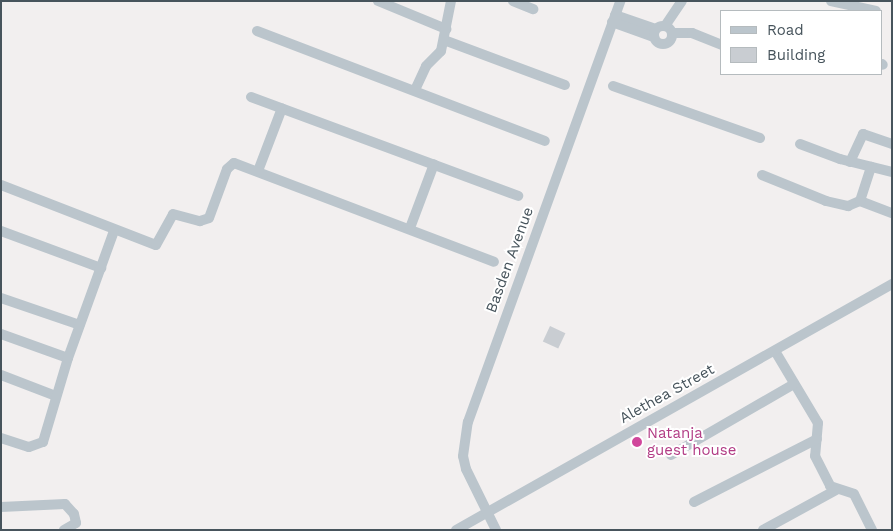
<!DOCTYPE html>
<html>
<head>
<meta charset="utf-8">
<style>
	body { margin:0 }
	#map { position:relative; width:893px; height:531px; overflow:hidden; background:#f2efef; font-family:"Work Sans",sans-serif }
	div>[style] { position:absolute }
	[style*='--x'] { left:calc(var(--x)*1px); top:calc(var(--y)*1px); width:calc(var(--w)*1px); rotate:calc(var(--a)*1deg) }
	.building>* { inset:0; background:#c9cdd2; transform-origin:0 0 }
	.minor>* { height:10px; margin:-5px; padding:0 5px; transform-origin:5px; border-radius:5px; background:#bbc5cc }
	.minor>.ring { margin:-5px; padding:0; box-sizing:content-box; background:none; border:10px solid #bbc5cc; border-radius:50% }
	.dots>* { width:14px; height:14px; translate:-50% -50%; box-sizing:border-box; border:2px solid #fff; border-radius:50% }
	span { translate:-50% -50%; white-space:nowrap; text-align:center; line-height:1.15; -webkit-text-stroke:4px #fff; paint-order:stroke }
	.street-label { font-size:15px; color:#47545c }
	.hotel-label { font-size:15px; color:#b23c85 }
	.left { translate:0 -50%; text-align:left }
	.frame { position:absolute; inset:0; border:2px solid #47545c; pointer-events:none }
	.legend { position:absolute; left:720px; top:10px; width:162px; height:65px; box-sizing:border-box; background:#fff; border:1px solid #b5bbbe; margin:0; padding:6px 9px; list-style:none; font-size:15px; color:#47545c }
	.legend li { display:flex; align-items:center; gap:10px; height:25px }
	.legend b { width:25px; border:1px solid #b5bbbe }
</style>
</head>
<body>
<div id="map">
	<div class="building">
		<div style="left:550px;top:326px;width:17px;height:17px;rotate:25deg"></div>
	</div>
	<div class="minor">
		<div style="--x:378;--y:1;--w:74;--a:22.4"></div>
		<div style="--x:513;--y:1;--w:22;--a:22"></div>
		<div style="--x:831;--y:1;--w:46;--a:12.5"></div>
		<div style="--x:615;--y:15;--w:43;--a:18.9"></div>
		<div style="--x:612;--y:22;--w:45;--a:19.7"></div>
		<div class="ring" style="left:654px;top:26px;width:8px;height:8px"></div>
		<div style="--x:665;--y:26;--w:30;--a:-56"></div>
		<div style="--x:257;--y:31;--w:308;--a:20.9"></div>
		<div style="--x:672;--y:33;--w:20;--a:0"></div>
		<div style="--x:692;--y:33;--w:32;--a:22"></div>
		<div style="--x:444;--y:40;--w:129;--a:20.4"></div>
		<div style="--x:882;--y:64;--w:1;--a:45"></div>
		<div style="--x:613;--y:86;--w:156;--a:19.5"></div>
		<div style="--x:415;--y:90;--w:26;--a:-65"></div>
		<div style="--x:426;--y:66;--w:21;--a:-45"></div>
		<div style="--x:441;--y:51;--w:51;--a:-78.7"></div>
		<div style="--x:251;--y:97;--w:285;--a:20.3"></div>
		<div style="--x:800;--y:144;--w:43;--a:20.6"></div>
		<div style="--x:840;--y:159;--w:54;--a:14"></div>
		<div style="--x:850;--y:162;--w:31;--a:-65"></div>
		<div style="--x:863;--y:134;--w:31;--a:19"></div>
		<div style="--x:258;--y:171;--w:67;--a:-69.1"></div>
		<div style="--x:762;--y:175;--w:69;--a:22.1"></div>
		<div style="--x:826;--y:201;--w:23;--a:13"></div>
		<div style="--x:848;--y:206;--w:13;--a:-23"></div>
		<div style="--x:860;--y:201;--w:34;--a:21"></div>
		<div style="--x:1;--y:185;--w:166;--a:21.2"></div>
		<div style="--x:156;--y:245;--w:35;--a:-61"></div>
		<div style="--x:173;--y:214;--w:28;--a:15"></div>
		<div style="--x:200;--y:221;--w:9;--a:-18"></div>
		<div style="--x:209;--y:218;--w:52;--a:-69.8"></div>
		<div style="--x:227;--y:169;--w:9;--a:-41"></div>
		<div style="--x:234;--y:163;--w:278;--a:20.8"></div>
		<div style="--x:860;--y:201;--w:36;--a:-72"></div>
		<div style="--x:410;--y:228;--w:68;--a:-69.4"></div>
		<div style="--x:1;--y:231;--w:107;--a:20.3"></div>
		<div style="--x:1;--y:298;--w:83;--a:18.9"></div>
		<div style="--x:1;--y:334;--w:71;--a:19.7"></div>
		<div style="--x:775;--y:351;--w:84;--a:59.2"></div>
		<div style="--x:818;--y:423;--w:33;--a:95"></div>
		<div style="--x:815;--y:456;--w:34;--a:63"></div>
		<div style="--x:830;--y:486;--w:25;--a:18"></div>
		<div style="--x:854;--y:494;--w:40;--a:63.4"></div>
		<div style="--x:1;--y:375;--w:59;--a:20.9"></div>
		<div style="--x:1;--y:438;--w:29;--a:18"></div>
		<div style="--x:29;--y:447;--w:15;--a:-20"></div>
		<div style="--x:43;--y:442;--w:88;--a:-73.4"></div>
		<div style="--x:68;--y:358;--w:135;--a:-70.1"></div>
		<div style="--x:671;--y:455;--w:142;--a:-30"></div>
		<div style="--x:694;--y:502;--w:138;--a:-27.1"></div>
		<div style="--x:1;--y:507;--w:64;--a:-2.7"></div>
		<div style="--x:65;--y:504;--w:13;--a:48"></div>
		<div style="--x:74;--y:514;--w:9;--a:77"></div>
		<div style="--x:76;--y:523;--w:14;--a:150"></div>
		<div style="--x:456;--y:530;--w:501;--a:-29.43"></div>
		<div style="--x:496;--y:530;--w:68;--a:-116.2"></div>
		<div style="--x:466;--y:469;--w:13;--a:-103"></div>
		<div style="--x:463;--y:456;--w:34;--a:-82"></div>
		<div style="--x:468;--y:422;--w:448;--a:-70.1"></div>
		<div style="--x:763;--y:530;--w:83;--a:-28.7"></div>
	</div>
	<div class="dots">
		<div style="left:637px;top:442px;background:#d1479c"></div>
	</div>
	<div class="street-label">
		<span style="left:510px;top:260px;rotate:-70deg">Basden Avenue</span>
		<span style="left:667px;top:394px;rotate:-29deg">Alethea Street</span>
	</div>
	<div class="hotel-label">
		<span class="left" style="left:647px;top:442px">Natanja<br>guest house</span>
	</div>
	<div class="frame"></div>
	<ul class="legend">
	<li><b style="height:6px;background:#bbc5cc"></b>Road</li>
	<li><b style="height:14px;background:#c9cdd2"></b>Building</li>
	</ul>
</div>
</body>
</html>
